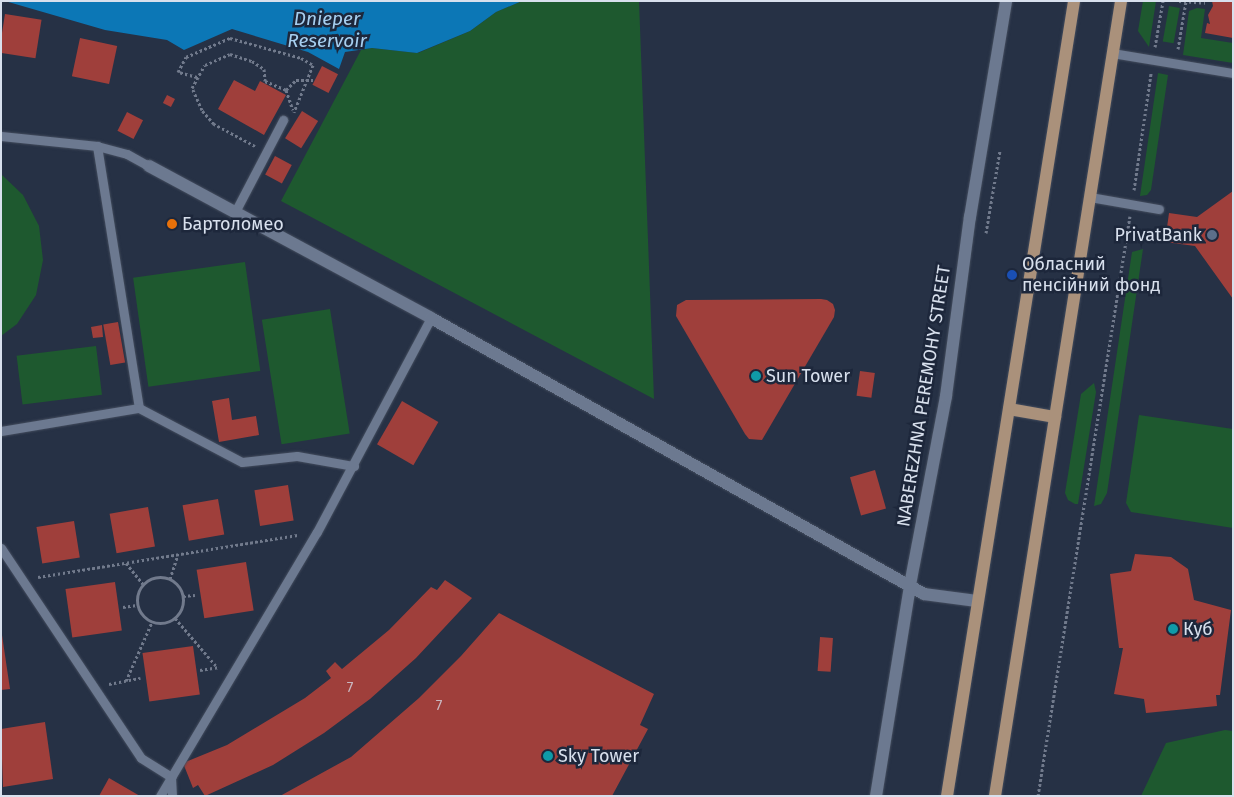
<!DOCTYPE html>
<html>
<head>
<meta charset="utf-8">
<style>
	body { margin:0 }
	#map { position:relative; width:1234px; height:797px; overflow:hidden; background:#263145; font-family:"Fira Sans",sans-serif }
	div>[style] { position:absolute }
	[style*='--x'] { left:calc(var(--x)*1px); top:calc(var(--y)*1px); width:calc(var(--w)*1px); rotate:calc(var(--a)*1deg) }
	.green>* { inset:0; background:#1e592f; transform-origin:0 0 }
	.water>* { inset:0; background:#0c77b6 }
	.building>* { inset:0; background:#9f3f3b; transform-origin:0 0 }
	.path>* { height:3px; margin-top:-1.5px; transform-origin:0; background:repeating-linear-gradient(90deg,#717a8c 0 2.5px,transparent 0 5px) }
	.path>.ring { margin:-1.5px; padding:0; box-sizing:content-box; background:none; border:3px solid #717a8c; border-radius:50% }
	.roads { filter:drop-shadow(0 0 1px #434c5d) drop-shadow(0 0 1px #434c5d) }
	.service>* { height:9px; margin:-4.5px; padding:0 4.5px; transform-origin:4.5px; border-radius:4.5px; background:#6c7990 }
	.pedestrian>* { height:12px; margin:-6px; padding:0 6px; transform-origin:6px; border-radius:6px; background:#6c7990 }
	.minor>* { height:12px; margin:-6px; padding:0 6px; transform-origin:6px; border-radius:6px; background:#6c7990 }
	.primary>* { height:12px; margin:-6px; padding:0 6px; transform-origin:6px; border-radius:6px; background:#aa917b }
	.dots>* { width:14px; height:14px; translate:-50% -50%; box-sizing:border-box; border:2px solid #1d273b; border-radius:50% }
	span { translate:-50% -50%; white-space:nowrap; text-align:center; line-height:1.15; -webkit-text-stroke:5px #1d273b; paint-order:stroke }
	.number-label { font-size:15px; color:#cab8c0 }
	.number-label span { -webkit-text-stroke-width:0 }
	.poi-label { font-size:18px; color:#d8e0ed }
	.left { translate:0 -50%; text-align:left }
	.right { translate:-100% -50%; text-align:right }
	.street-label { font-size:18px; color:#d8e0ed }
	.water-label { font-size:19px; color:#a6cff0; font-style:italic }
	.frame { position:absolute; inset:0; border:2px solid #d8e0ed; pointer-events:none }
</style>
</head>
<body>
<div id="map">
	<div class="green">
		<div style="clip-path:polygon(522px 1px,639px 1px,654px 399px,281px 201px,361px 50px,372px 48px,418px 53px,470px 31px,496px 12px)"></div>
		<div style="clip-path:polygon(1143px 1px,1156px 1px,1149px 47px,1138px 31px)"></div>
		<div style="left:1169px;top:6px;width:11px;height:36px;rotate:10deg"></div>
		<div style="clip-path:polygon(1197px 8px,1205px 9px,1201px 38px,1233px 43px,1233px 63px,1183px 55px,1189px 11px)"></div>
		<div style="clip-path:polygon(1158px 73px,1168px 75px,1151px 190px,1147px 195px,1140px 196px)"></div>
		<div style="clip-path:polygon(1px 174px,23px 195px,39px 226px,43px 260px,36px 295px,17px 324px,1px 336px)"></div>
		<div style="clip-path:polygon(1143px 249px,1107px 493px,1101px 504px,1094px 506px,1132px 252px)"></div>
		<div style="left:245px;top:262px;width:110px;height:113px;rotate:82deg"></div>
		<div style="left:330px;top:309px;width:126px;height:69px;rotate:81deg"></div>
		<div style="left:96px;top:346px;width:49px;height:80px;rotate:83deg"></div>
		<div style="clip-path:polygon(1094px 383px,1096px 392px,1078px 504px,1075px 504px,1068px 500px,1065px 493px,1081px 394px)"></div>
		<div style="clip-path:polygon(1139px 415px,1233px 429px,1233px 528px,1131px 512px,1126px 503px)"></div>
		<div style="clip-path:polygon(1225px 730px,1233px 731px,1233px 796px,1141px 796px,1166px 743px)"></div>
	</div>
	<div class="water">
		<div style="clip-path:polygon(5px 1px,522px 1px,496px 12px,470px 31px,417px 53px,372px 48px,345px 52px,339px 69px,308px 52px,232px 29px,184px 50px,167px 40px,105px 30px)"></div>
	</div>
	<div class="building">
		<div style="clip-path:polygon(1212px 1px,1233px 1px,1233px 38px,1205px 33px,1207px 23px,1210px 24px,1208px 15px,1213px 6px)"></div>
		<div style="left:5px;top:14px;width:37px;height:39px;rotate:9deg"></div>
		<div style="left:80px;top:38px;width:38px;height:39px;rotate:12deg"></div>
		<div style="left:322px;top:66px;width:18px;height:21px;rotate:27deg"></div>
		<div style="clip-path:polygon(234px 80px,255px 91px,260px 81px,286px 95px,264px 135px,218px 109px)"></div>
		<div style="left:167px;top:95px;width:9px;height:9px;rotate:27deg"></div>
		<div style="left:302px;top:111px;width:19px;height:32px;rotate:32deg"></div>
		<div style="left:127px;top:112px;width:18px;height:21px;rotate:27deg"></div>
		<div style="left:275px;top:156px;width:19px;height:21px;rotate:28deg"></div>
		<div style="clip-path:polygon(1233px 191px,1233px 299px,1195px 246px,1165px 242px,1169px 213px,1197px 217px)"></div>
		<div style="clip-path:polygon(686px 300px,821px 299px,827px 300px,833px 304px,835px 310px,834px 317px,762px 440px,749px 439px,745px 434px,676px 316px,677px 305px)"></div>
		<div style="left:118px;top:322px;width:41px;height:15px;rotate:80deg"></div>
		<div style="clip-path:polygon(102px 325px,103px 337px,93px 338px,91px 327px)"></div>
		<div style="left:860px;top:371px;width:15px;height:25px;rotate:8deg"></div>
		<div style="clip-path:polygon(229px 398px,232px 420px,256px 416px,259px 435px,219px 442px,212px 401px)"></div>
		<div style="left:402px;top:401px;width:42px;height:50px;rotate:30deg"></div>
		<div style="left:875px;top:470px;width:40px;height:26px;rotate:74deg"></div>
		<div style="left:288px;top:485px;width:36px;height:34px;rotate:81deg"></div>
		<div style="left:218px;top:499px;width:36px;height:36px;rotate:80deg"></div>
		<div style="left:148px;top:507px;width:40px;height:39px;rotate:80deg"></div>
		<div style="left:74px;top:521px;width:37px;height:38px;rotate:81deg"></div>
		<div style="clip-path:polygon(1135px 554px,1171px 557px,1188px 569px,1194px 600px,1231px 610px,1220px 695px,1216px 695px,1217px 706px,1146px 713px,1144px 699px,1114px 694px,1123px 648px,1119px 648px,1110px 574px,1131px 571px)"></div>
		<div style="left:246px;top:562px;width:49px;height:50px;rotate:81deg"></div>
		<div style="clip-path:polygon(445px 580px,472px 598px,416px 658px,370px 699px,324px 733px,273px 765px,205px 796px,198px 785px,193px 788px,183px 763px,227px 745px,305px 698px,331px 678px,326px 671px,335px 662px,342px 669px,389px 630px,431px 587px,437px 590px)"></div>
		<div style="left:115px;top:582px;width:49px;height:50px;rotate:82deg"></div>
		<div style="clip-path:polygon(499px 613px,654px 694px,640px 725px,648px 729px,612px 796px,280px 796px,351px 757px,419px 698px,461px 656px)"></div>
		<div style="clip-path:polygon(2px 635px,10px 689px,1px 690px,1px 636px)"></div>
		<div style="left:820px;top:637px;width:13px;height:34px;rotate:4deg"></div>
		<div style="left:193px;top:646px;width:49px;height:51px;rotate:82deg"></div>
		<div style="clip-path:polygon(45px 722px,53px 779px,3px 787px,1px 729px)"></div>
		<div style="clip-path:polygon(109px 778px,140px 796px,99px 796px)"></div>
	</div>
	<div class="path">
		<div style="--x:1179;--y:1;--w:26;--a:4"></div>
		<div style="--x:1155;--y:47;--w:47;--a:-80.1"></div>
		<div style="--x:1178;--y:49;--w:49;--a:-80.5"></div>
		<div style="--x:197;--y:77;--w:20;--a:-165"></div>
		<div style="--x:178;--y:72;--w:17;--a:-62"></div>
		<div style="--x:186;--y:57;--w:48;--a:-23.4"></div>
		<div style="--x:230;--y:38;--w:74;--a:15.7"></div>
		<div style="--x:301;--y:58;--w:14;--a:30"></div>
		<div style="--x:313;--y:65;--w:51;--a:112"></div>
		<div style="--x:286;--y:90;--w:14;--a:-45"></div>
		<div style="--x:296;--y:80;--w:17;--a:0"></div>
		<div style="--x:255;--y:146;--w:47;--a:-151.8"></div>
		<div style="--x:214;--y:124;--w:18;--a:-131"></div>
		<div style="--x:202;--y:110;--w:24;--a:-114"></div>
		<div style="--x:192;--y:88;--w:26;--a:-61"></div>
		<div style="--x:205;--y:65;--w:27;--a:-24"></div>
		<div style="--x:230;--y:54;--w:23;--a:18"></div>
		<div style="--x:252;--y:61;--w:14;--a:34"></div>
		<div style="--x:264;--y:69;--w:12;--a:85"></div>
		<div style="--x:265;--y:81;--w:23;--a:23"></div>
		<div style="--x:286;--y:90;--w:21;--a:71"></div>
		<div style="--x:1134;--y:190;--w:118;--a:-81.7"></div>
		<div style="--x:986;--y:233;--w:84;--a:-80.4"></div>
		<div style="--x:126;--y:563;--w:27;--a:51"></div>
		<div class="ring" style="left:137px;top:577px;width:43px;height:43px"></div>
		<div style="--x:38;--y:577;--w:263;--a:-9.2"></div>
		<div style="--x:170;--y:579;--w:25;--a:-72"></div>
		<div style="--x:183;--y:596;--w:12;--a:-5"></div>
		<div style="--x:123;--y:607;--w:14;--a:-8"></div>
		<div style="--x:175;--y:618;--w:65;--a:49.4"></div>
		<div style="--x:200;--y:670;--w:18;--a:-9"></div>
		<div style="--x:126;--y:681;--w:64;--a:-66.2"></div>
		<div style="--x:109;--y:684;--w:32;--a:-11"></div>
		<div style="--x:1038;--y:796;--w:587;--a:-80.99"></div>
	</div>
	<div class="roads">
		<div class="service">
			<div style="--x:1112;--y:53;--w:123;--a:9.4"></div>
			<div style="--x:1;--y:136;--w:97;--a:5.9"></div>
			<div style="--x:97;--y:146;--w:31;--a:15"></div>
			<div style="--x:127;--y:154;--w:25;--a:29"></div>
			<div style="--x:97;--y:146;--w:265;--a:80.9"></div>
			<div style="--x:1090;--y:197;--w:70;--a:9.9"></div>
			<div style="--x:235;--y:212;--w:104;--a:-62.4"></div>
			<div style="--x:1;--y:431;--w:140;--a:-9.5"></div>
			<div style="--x:139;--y:408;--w:116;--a:27.7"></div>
			<div style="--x:242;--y:462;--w:55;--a:-6.2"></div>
			<div style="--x:297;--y:456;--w:58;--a:10"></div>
			<div style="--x:1;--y:548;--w:252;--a:56.3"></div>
			<div style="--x:141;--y:758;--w:36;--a:32"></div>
			<div style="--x:171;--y:777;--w:19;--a:87"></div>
			<div style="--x:160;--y:796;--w:307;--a:-59.3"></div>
			<div style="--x:317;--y:532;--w:242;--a:-62"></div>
		</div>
		<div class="pedestrian">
			<div style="--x:876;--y:796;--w:214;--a:-80.8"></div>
			<div style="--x:910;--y:585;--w:192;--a:-79.2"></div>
			<div style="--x:946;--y:396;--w:181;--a:-82.4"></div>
			<div style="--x:970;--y:217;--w:219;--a:-80.5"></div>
		</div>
		<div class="minor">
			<div style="--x:149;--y:166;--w:320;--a:28.3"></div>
			<div style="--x:431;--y:318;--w:565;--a:29.24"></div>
			<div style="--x:924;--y:594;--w:53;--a:7.5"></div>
		</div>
		<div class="primary">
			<div style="--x:1009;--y:409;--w:47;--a:9.9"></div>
			<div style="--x:947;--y:796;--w:805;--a:-80.92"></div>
			<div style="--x:995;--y:796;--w:805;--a:-80.99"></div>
		</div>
	</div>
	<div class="dots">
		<div style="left:172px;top:224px;background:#e8710a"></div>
		<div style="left:1212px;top:235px;background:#5c6f8a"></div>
		<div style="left:1012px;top:275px;background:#1a4fb4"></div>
		<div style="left:756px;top:376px;background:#0f9aa8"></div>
		<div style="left:1173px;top:629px;background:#0f9aa8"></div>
		<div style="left:548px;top:756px;background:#0f9aa8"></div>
	</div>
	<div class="number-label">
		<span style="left:350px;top:688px">7</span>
		<span style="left:439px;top:706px">7</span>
	</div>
	<div class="poi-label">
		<span class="left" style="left:182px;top:224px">Бартоломео</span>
		<span class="right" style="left:1202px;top:235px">PrivatBank</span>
		<span class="left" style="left:1022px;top:275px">Обласний<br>пенсійний фонд</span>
		<span class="left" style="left:766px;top:376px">Sun Tower</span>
		<span class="left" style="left:1183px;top:629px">Куб</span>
		<span class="left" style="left:558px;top:756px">Sky Tower</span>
	</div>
	<div class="street-label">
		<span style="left:924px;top:396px;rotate:-81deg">NABEREZHNA PEREMOHY STREET</span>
	</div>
	<div class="water-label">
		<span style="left:327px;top:30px">Dnieper<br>Reservoir</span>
	</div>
	<div class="frame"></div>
</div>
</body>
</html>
